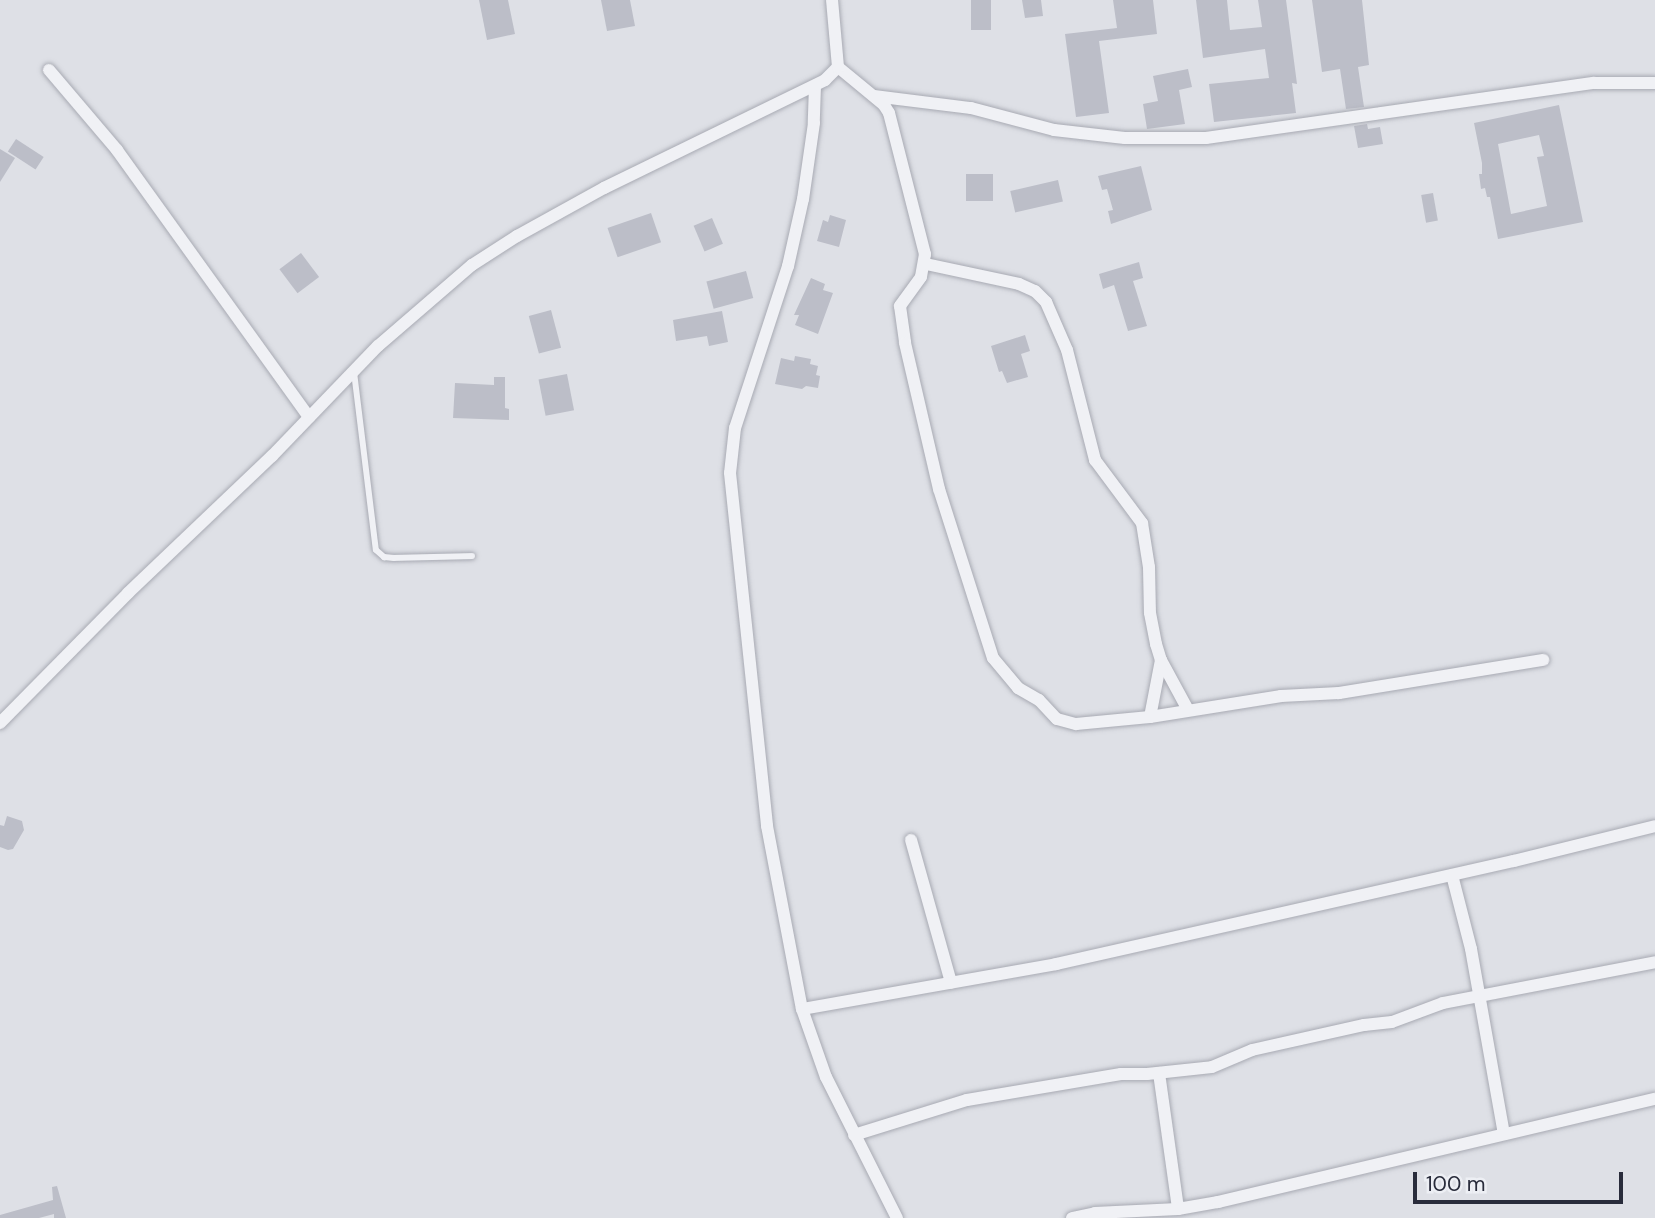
<!DOCTYPE html>
<html>
<head>
<meta charset="utf-8">
<style>
	body { margin:0 }
	#map { position:relative; width:1655px; height:1218px; overflow:hidden; background:#dee0e6; font-family:"DM Sans",sans-serif }
	div>[style] { position:absolute }
	[style*='--x'] { left:calc(var(--x)*1px); top:calc(var(--y)*1px); width:calc(var(--w)*1px); rotate:calc(var(--a)*1deg) }
	.building>* { inset:0; background:#bcbec8; transform-origin:0 0 }
	.roads { filter:drop-shadow(0 0 2px #a8aab3) drop-shadow(0 0 2px #a8aab3) }
	.lane>* { height:6px; margin:-3px; padding:0 3px; transform-origin:3px; border-radius:3px; background:#f0f1f5 }
	.street>* { height:12px; margin:-6px; padding:0 6px; transform-origin:6px; border-radius:6px; background:#f0f1f5 }
	span { translate:-50% -50%; white-space:nowrap; text-align:center; line-height:1.15; -webkit-text-stroke:5px #edeff4; paint-order:stroke }
	.scale { position:absolute; left:1413px; top:1172px; width:210px; height:32px; box-sizing:border-box; border:4px solid #292c3b; border-top:0; padding-left:9px; font-size:21px; line-height:24px; white-space:nowrap; color:#292c3b; -webkit-text-stroke:5px #edeff4; paint-order:stroke }
</style>
</head>
<body>
<div id="map">
	<div class="building">
		<div style="clip-path:polygon(479px 0,508px 0,515px 34px,487px 40px)"></div>
		<div style="clip-path:polygon(601px 0,630px 0,635px 26px,607px 31px)"></div>
		<div style="left:971px;top:0;width:20px;height:30px"></div>
		<div style="clip-path:polygon(1022px 0,1041px 0,1043px 16px,1025px 18px)"></div>
		<div style="clip-path:polygon(1113px 0,1153px 0,1157px 34px,1099px 41px,1109px 113px,1076px 117px,1065px 34px,1117px 28px)"></div>
		<div style="clip-path:polygon(1196px 0,1227px 0,1230px 30px,1262px 27px,1258px 0,1286px 0,1297px 84px,1292px 83px,1296px 113px,1214px 122px,1209px 84px,1269px 78px,1265px 49px,1203px 58px)"></div>
		<div style="clip-path:polygon(1312px 0,1362px 0,1369px 65px,1358px 67px,1364px 107px,1346px 109px,1340px 69px,1322px 72px)"></div>
		<div style="clip-path:polygon(1188px 69px,1192px 87px,1179px 90px,1185px 124px,1147px 129px,1143px 104px,1158px 101px,1153px 76px)"></div>
		<div style="clip-path:polygon(evenodd,1559px 105px,1583px 222px,1498px 239px,1490px 197px,1487px 197px,1485px 188px,1481px 189px,1479px 174px,1482px 174px,1482px 163px,1474px 123px,1559px 105px,1539px 135px,1544px 156px,1537px 157px,1547px 206px,1511px 214px,1498px 144px,1539px 135px)"></div>
		<div style="clip-path:polygon(1367px 124px,1368px 129px,1380px 127px,1383px 144px,1358px 148px,1354px 126px)"></div>
		<div style="left:16px;top:139px;width:33px;height:15px;rotate:33deg"></div>
		<div style="clip-path:polygon(0 149px,15px 158px,0 182px)"></div>
		<div style="clip-path:polygon(1141px 166px,1152px 210px,1111px 224px,1108px 211px,1113px 210px,1107px 189px,1102px 190px,1098px 176px)"></div>
		<div style="left:966px;top:174px;width:27px;height:27px"></div>
		<div style="left:1058px;top:180px;width:22px;height:49px;rotate:77deg"></div>
		<div style="left:1433px;top:193px;width:28px;height:12px;rotate:80deg"></div>
		<div style="left:651px;top:213px;width:31px;height:46px;rotate:71deg"></div>
		<div style="clip-path:polygon(830px 215px,846px 220px,839px 247px,817px 241px,823px 220px,828px 222px)"></div>
		<div style="left:712px;top:218px;width:28px;height:20px;rotate:67deg"></div>
		<div style="left:301px;top:253px;width:30px;height:27px;rotate:53deg"></div>
		<div style="clip-path:polygon(1139px 262px,1143px 278px,1133px 281px,1147px 326px,1128px 331px,1114px 285px,1103px 289px,1099px 274px)"></div>
		<div style="left:746px;top:271px;width:28px;height:41px;rotate:75deg"></div>
		<div style="clip-path:polygon(811px 278px,825px 284px,823px 290px,833px 293px,818px 334px,795px 325px,799px 315px,794px 315px)"></div>
		<div style="left:551px;top:310px;width:39px;height:23px;rotate:75deg"></div>
		<div style="clip-path:polygon(722px 311px,728px 342px,709px 346px,707px 336px,676px 341px,673px 320px)"></div>
		<div style="clip-path:polygon(1025px 335px,1030px 351px,1021px 354px,1028px 377px,1007px 383px,1002px 371px,999px 372px,991px 346px)"></div>
		<div style="clip-path:polygon(795px 356px,811px 359px,810px 364px,818px 366px,816px 375px,820px 376px,818px 388px,806px 386px,802px 389px,775px 384px,781px 358px,794px 361px)"></div>
		<div style="left:567px;top:374px;width:37px;height:29px;rotate:79deg"></div>
		<div style="clip-path:polygon(494px 377px,505px 377px,505px 408px,509px 409px,509px 420px,453px 418px,455px 383px,494px 385px)"></div>
		<div style="clip-path:polygon(7px 816px,22px 821px,24px 830px,13px 849px,8px 850px,0 847px,0 825px,4px 826px)"></div>
		<div style="clip-path:polygon(57px 1186px,66px 1218px,54px 1218px,54px 1214px,39px 1218px,0 1218px,0 1215px,53px 1200px,52px 1187px)"></div>
	</div>
	<div class="roads">
		<div class="lane">
			<div style="--x:354;--y:372;--w:179;--a:83"></div>
			<div style="--x:376;--y:550;--w:11;--a:41"></div>
			<div style="--x:384;--y:557;--w:10;--a:6"></div>
			<div style="--x:394;--y:558;--w:78;--a:-1.5"></div>
		</div>
		<div class="street">
			<div style="--x:838;--y:67;--w:60;--a:39.6"></div>
			<div style="--x:884;--y:105;--w:9;--a:58"></div>
			<div style="--x:889;--y:113;--w:146;--a:75.7"></div>
			<div style="--x:925;--y:254;--w:23;--a:100"></div>
			<div style="--x:921;--y:277;--w:36;--a:126"></div>
			<div style="--x:900;--y:306;--w:37;--a:82"></div>
			<div style="--x:905;--y:343;--w:150;--a:76.9"></div>
			<div style="--x:939;--y:489;--w:177;--a:72.3"></div>
			<div style="--x:993;--y:658;--w:39;--a:50"></div>
			<div style="--x:1018;--y:688;--w:24;--a:30"></div>
			<div style="--x:1039;--y:700;--w:26;--a:47"></div>
			<div style="--x:1057;--y:719;--w:20;--a:15"></div>
			<div style="--x:1076;--y:724;--w:74;--a:-5.4"></div>
			<div style="--x:1150;--y:717;--w:133;--a:-9.1"></div>
			<div style="--x:1281;--y:696;--w:58;--a:-3"></div>
			<div style="--x:1339;--y:693;--w:207;--a:-9.2"></div>
			<div style="--x:49;--y:70;--w:105;--a:49.6"></div>
			<div style="--x:117;--y:150;--w:329;--a:54.3"></div>
			<div style="--x:815;--y:86;--w:37;--a:92"></div>
			<div style="--x:814;--y:123;--w:77;--a:98.2"></div>
			<div style="--x:803;--y:199;--w:69;--a:102.6"></div>
			<div style="--x:788;--y:266;--w:170;--a:108.1"></div>
			<div style="--x:735;--y:428;--w:45;--a:96.3"></div>
			<div style="--x:730;--y:473;--w:355;--a:84"></div>
			<div style="--x:767;--y:826;--w:186;--a:79.2"></div>
			<div style="--x:802;--y:1009;--w:72;--a:70.6"></div>
			<div style="--x:826;--y:1077;--w:158;--a:63.3"></div>
			<div style="--x:874;--y:96;--w:98;--a:7.1"></div>
			<div style="--x:971;--y:108;--w:86;--a:14.8"></div>
			<div style="--x:1054;--y:130;--w:71;--a:6.4"></div>
			<div style="--x:1125;--y:138;--w:81;--a:0"></div>
			<div style="--x:1206;--y:138;--w:392;--a:-8.1"></div>
			<div style="--x:1594;--y:83;--w:61;--a:0"></div>
			<div style="--x:926;--y:264;--w:95;--a:12.1"></div>
			<div style="--x:1019;--y:284;--w:17;--a:24"></div>
			<div style="--x:1035;--y:291;--w:16;--a:45"></div>
			<div style="--x:1046;--y:302;--w:52;--a:66.4"></div>
			<div style="--x:1067;--y:350;--w:114;--a:75.7"></div>
			<div style="--x:1095;--y:460;--w:79;--a:53.3"></div>
			<div style="--x:1142;--y:523;--w:45;--a:81"></div>
			<div style="--x:1149;--y:567;--w:46;--a:88.8"></div>
			<div style="--x:1150;--y:613;--w:32;--a:79"></div>
			<div style="--x:1156;--y:644;--w:17;--a:73"></div>
			<div style="--x:1161;--y:660;--w:57;--a:61.6"></div>
			<div style="--x:1150;--y:717;--w:58;--a:-79.1"></div>
			<div style="--x:0;--y:723;--w:182;--a:-45.4"></div>
			<div style="--x:128;--y:593;--w:199;--a:-43.6"></div>
			<div style="--x:272;--y:456;--w:153;--a:-46.1"></div>
			<div style="--x:378;--y:346;--w:124;--a:-40.8"></div>
			<div style="--x:472;--y:265;--w:54;--a:-32.8"></div>
			<div style="--x:517;--y:236;--w:99;--a:-28.9"></div>
			<div style="--x:604;--y:188;--w:246;--a:-26"></div>
			<div style="--x:825;--y:80;--w:18;--a:-45"></div>
			<div style="--x:838;--y:67;--w:67;--a:-95.1"></div>
			<div style="--x:911;--y:840;--w:148;--a:74.3"></div>
			<div style="--x:1452;--y:875;--w:76;--a:75.6"></div>
			<div style="--x:1471;--y:949;--w:188;--a:79.9"></div>
			<div style="--x:802;--y:1009;--w:258;--a:-10"></div>
			<div style="--x:1056;--y:964;--w:469;--a:-12.7"></div>
			<div style="--x:1514;--y:861;--w:145;--a:-13.9"></div>
			<div style="--x:1159;--y:1073;--w:137;--a:82"></div>
			<div style="--x:854;--y:1135;--w:118;--a:-17.2"></div>
			<div style="--x:967;--y:1100;--w:156;--a:-9.6"></div>
			<div style="--x:1121;--y:1074;--w:26;--a:0"></div>
			<div style="--x:1147;--y:1074;--w:65;--a:-6.1"></div>
			<div style="--x:1212;--y:1067;--w:43;--a:-23"></div>
			<div style="--x:1252;--y:1050;--w:115;--a:-12.6"></div>
			<div style="--x:1364;--y:1025;--w:28;--a:-6"></div>
			<div style="--x:1392;--y:1022;--w:54;--a:-20.4"></div>
			<div style="--x:1443;--y:1003;--w:216;--a:-10.9"></div>
			<div style="--x:1072;--y:1218;--w:24;--a:-12"></div>
			<div style="--x:1095;--y:1213;--w:83;--a:-2.8"></div>
			<div style="--x:1178;--y:1209;--w:41;--a:-9.9"></div>
			<div style="--x:1218;--y:1202;--w:449;--a:-13.3"></div>
		</div>
	</div>
	<div class="scale">100 m</div>
</div>
</body>
</html>
